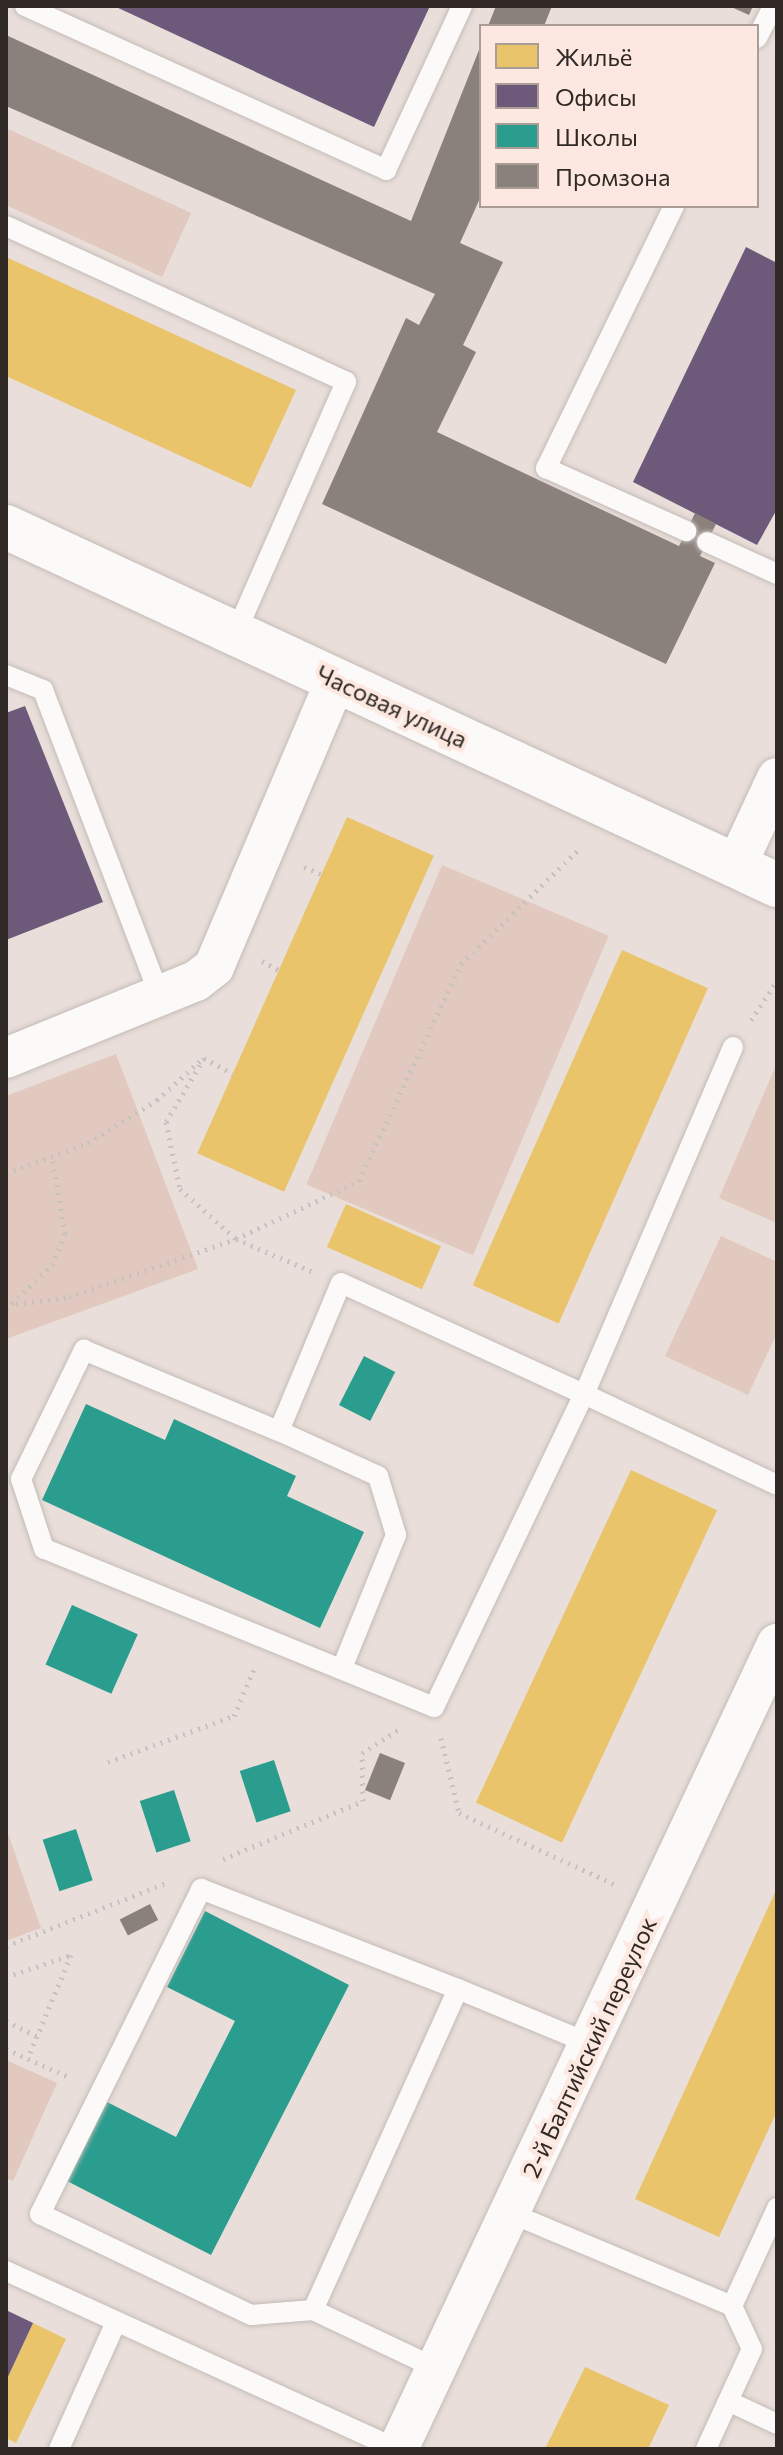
<!DOCTYPE html>
<html>
<head>
<meta charset="utf-8">
<style>
	body { margin:0 }
	#map { position:relative; width:783px; height:2455px; overflow:hidden; background:#e9ded9; font-family:Commissioner,sans-serif }
	div>[style] { position:absolute }
	[style*='--x'] { left:calc(var(--x)*1px); top:calc(var(--y)*1px); width:calc(var(--w)*1px); rotate:calc(var(--a)*1deg) }
	.green>* { inset:0; background:#e1c9bf; transform-origin:0 0 }
	.homes>* { inset:0; background:#e9c46a; transform-origin:0 0 }
	.offices>* { inset:0; background:#6d597a }
	.schools>* { inset:0; background:#2a9d8f; transform-origin:0 0 }
	.industry>* { inset:0; background:#8a817c; transform-origin:0 0 }
	.path>* { height:5px; margin-top:-2.5px; transform-origin:0; background:repeating-linear-gradient(90deg,#c5c2c0 0 2px,transparent 0 8px) }
	.roads { filter:drop-shadow(0 0 2px #c4bbb7) drop-shadow(0 0 2px #c4bbb7) }
	.service>* { height:20px; margin:-10px; padding:0 10px; transform-origin:10px; border-radius:10px; background:#fcfaf9 }
	.minor>* { height:40px; margin:-20px; padding:0 20px; transform-origin:20px; border-radius:20px; background:#fcfaf9 }
	.tertiary>* { height:44px; margin:-22px; padding:0 22px; transform-origin:22px; border-radius:22px; background:#fcfaf9 }
	span { translate:-50% -50%; white-space:nowrap; text-align:center; line-height:1.15; -webkit-text-stroke:8px #fce8e0; paint-order:stroke }
	.street-label { font-size:24px; color:#302926 }
	.frame { position:absolute; inset:0; border:8px solid #302926; pointer-events:none }
	.legend { position:absolute; left:479px; top:24px; width:280px; height:184px; box-sizing:border-box; background:#fce8e0; border:2px solid #aa9c96; margin:0; padding:10px 14px; list-style:none; font-size:24px; color:#302926 }
	.legend li { display:flex; align-items:center; gap:16px; height:40px }
	.legend b { width:40px; border:2px solid #aa9c96 }
</style>
</head>
<body>
<div id="map">
	<div class="green">
		<div style="clip-path:polygon(6px 128px,191px 213px,162px 277px,6px 205px)"></div>
		<div style="left:442px;top:865px;width:181px;height:347px;rotate:23deg"></div>
		<div style="clip-path:polygon(116px 1054px,198px 1269px,6px 1339px,6px 1096px)"></div>
		<div style="clip-path:polygon(777px 1063px,777px 1223px,719px 1198px)"></div>
		<div style="clip-path:polygon(721px 1236px,777px 1262px,777px 1333px,748px 1395px,665px 1356px)"></div>
		<div style="clip-path:polygon(6px 1828px,41px 1928px,6px 1941px)"></div>
		<div style="clip-path:polygon(6px 2060px,57px 2083px,13px 2181px,6px 2178px)"></div>
	</div>
	<div class="homes">
		<div style="clip-path:polygon(6px 257px,296px 390px,251px 488px,6px 376px)"></div>
		<div style="left:347px;top:817px;width:95px;height:368px;rotate:24deg"></div>
		<div style="left:622px;top:950px;width:94px;height:367px;rotate:24deg"></div>
		<div style="left:346px;top:1204px;width:104px;height:47px;rotate:24deg"></div>
		<div style="left:631px;top:1470px;width:95px;height:367px;rotate:25deg"></div>
		<div style="clip-path:polygon(777px 1888px,777px 2111px,719px 2237px,635px 2199px)"></div>
		<div style="clip-path:polygon(33px 2323px,66px 2339px,16px 2443px,6px 2438px,6px 2381px)"></div>
		<div style="clip-path:polygon(585px 2367px,669px 2405px,648px 2449px,545px 2449px)"></div>
	</div>
	<div class="offices">
		<div style="clip-path:polygon(114px 6px,430px 6px,374px 127px)"></div>
		<div style="clip-path:polygon(746px 247px,777px 263px,777px 509px,757px 545px,633px 482px)"></div>
		<div style="clip-path:polygon(25px 706px,103px 902px,6px 940px,6px 713px)"></div>
		<div style="clip-path:polygon(6px 2310px,33px 2323px,6px 2381px)"></div>
	</div>
	<div class="schools">
		<div style="left:364px;top:1356px;width:35px;height:55px;rotate:27deg"></div>
		<div style="clip-path:polygon(86px 1404px,165px 1440px,174px 1419px,296px 1476px,287px 1496px,364px 1532px,320px 1628px,42px 1500px)"></div>
		<div style="left:72px;top:1605px;width:72px;height:65px;rotate:24deg"></div>
		<div style="left:274px;top:1760px;width:54px;height:36px;rotate:72deg"></div>
		<div style="left:174px;top:1790px;width:54px;height:36px;rotate:72deg"></div>
		<div style="left:76px;top:1829px;width:54px;height:35px;rotate:72deg"></div>
		<div style="clip-path:polygon(205px 1911px,349px 1985px,211px 2255px,67px 2181px,107px 2102px,176px 2137px,235px 2021px,167px 1987px)"></div>
	</div>
	<div class="industry">
		<div style="clip-path:polygon(496px 6px,552px 6px,544px 26px,488px 26px)"></div>
		<div style="clip-path:polygon(729px 6px,753px 6px,749px 15px)"></div>
		<div style="clip-path:polygon(6px 35px,411px 221px,481px 45px,481px 196px,460px 243px,503px 262px,463px 345px,476px 352px,437px 432px,679px 546px,695px 513px,716px 524px,700px 556px,715px 563px,666px 664px,322px 504px,406px 318px,419px 325px,435px 294px,6px 106px)"></div>
		<div style="left:380px;top:1753px;width:27px;height:40px;rotate:22deg"></div>
		<div style="left:150px;top:1904px;width:18px;height:34px;rotate:63deg"></div>
	</div>
	<div class="path">
		<div style="--x:304;--y:867;--w:18;--a:22"></div>
		<div style="--x:262;--y:961;--w:19;--a:28"></div>
		<div style="--x:751;--y:1020;--w:47;--a:-56.3"></div>
		<div style="--x:204;--y:1058;--w:74;--a:120.7"></div>
		<div style="--x:166;--y:1122;--w:68;--a:78.2"></div>
		<div style="--x:180;--y:1189;--w:75;--a:41.8"></div>
		<div style="--x:236;--y:1239;--w:82;--a:23.1"></div>
		<div style="--x:204;--y:1058;--w:33;--a:29"></div>
		<div style="--x:6;--y:1173;--w:87;--a:-20.1"></div>
		<div style="--x:88;--y:1143;--w:81;--a:-31.9"></div>
		<div style="--x:157;--y:1100;--w:58;--a:-42.2"></div>
		<div style="--x:16;--y:1304;--w:53;--a:-7.5"></div>
		<div style="--x:69;--y:1297;--w:177;--a:-19.2"></div>
		<div style="--x:236;--y:1239;--w:136;--a:-25.2"></div>
		<div style="--x:359;--y:1181;--w:240;--a:-64.8"></div>
		<div style="--x:461;--y:964;--w:162;--a:-44.2"></div>
		<div style="--x:6;--y:1309;--w:64;--a:-43.7"></div>
		<div style="--x:52;--y:1265;--w:34;--a:-67"></div>
		<div style="--x:65;--y:1234;--w:79;--a:-99.5"></div>
		<div style="--x:441;--y:1738;--w:77;--a:76.5"></div>
		<div style="--x:459;--y:1813;--w:173;--a:24.6"></div>
		<div style="--x:108;--y:1762;--w:134;--a:-20.1"></div>
		<div style="--x:234;--y:1716;--w:51;--a:-66.9"></div>
		<div style="--x:223;--y:1859;--w:152;--a:-22.5"></div>
		<div style="--x:363;--y:1801;--w:48;--a:-91.2"></div>
		<div style="--x:362;--y:1753;--w:43;--a:-32.6"></div>
		<div style="--x:6;--y:1946;--w:172;--a:-21.5"></div>
		<div style="--x:6;--y:1977;--w:69;--a:-18.7"></div>
		<div style="--x:71;--y:1955;--w:112;--a:112.7"></div>
		<div style="--x:6;--y:2021;--w:34;--a:26"></div>
		<div style="--x:6;--y:2049;--w:69;--a:24"></div>
	</div>
	<div class="roads">
		<div class="service">
			<div style="--x:25;--y:6;--w:397;--a:24.4"></div>
			<div style="--x:386;--y:170;--w:181;--a:-65.1"></div>
			<div style="--x:757;--y:38;--w:36;--a:-63"></div>
			<div style="--x:674;--y:206;--w:292;--a:116"></div>
			<div style="--x:546;--y:468;--w:154;--a:24.2"></div>
			<div style="--x:6;--y:226;--w:374;--a:24.6"></div>
			<div style="--x:346;--y:382;--w:274;--a:113.7"></div>
			<div style="--x:707;--y:542;--w:77;--a:24.6"></div>
			<div style="--x:6;--y:675;--w:40;--a:22"></div>
			<div style="--x:43;--y:690;--w:329;--a:69.1"></div>
			<div style="--x:733;--y:1047;--w:378;--a:113.2"></div>
			<div style="--x:584;--y:1394;--w:347;--a:115.6"></div>
			<div style="--x:434;--y:1707;--w:421;--a:-157.9"></div>
			<div style="--x:44;--y:1549;--w:74;--a:-108.2"></div>
			<div style="--x:21;--y:1479;--w:144;--a:-64"></div>
			<div style="--x:84;--y:1350;--w:211;--a:22.6"></div>
			<div style="--x:279;--y:1431;--w:160;--a:-67.3"></div>
			<div style="--x:341;--y:1283;--w:267;--a:24.6"></div>
			<div style="--x:584;--y:1394;--w:213;--a:25.2"></div>
			<div style="--x:279;--y:1431;--w:109;--a:24.4"></div>
			<div style="--x:378;--y:1476;--w:62;--a:73"></div>
			<div style="--x:396;--y:1535;--w:144;--a:112.1"></div>
			<div style="--x:458;--y:1989;--w:144;--a:22.5"></div>
			<div style="--x:510;--y:2213;--w:241;--a:22.7"></div>
			<div style="--x:732;--y:2306;--w:47;--a:65.1"></div>
			<div style="--x:752;--y:2349;--w:110;--a:114.7"></div>
			<div style="--x:6;--y:2271;--w:429;--a:24.5"></div>
			<div style="--x:732;--y:2306;--w:108;--a:-65.3"></div>
			<div style="--x:313;--y:2310;--w:62;--a:175.4"></div>
			<div style="--x:251;--y:2315;--w:234;--a:-154.4"></div>
			<div style="--x:40;--y:2214;--w:363;--a:-63.6"></div>
			<div style="--x:201;--y:1889;--w:276;--a:21.3"></div>
			<div style="--x:458;--y:1989;--w:352;--a:114.3"></div>
			<div style="--x:313;--y:2310;--w:138;--a:25.3"></div>
			<div style="--x:730;--y:2402;--w:52;--a:25.1"></div>
			<div style="--x:59;--y:2449;--w:139;--a:-65.8"></div>
		</div>
		<div class="minor">
			<div style="--x:736;--y:866;--w:97;--a:-65"></div>
			<div style="--x:6;--y:1058;--w:205;--a:-22.1"></div>
			<div style="--x:196;--y:981;--w:23;--a:-38"></div>
			<div style="--x:214;--y:967;--w:312;--a:-67"></div>
			<div style="--x:398;--y:2449;--w:890;--a:-64.79"></div>
		</div>
		<div class="tertiary">
			<div style="--x:6;--y:527;--w:850;--a:24.91"></div>
		</div>
	</div>
	<div class="street-label">
		<span style="left:392px;top:706px;rotate:25deg">Часовая улица</span>
		<span style="left:589px;top:2047px;rotate:-65deg">2-й Балтийский переулок</span>
	</div>
	<div class="frame"></div>
	<ul class="legend">
	<li><b style="height:22px;background:#e9c46a"></b>Жильё</li>
	<li><b style="height:22px;background:#6d597a"></b>Офисы</li>
	<li><b style="height:22px;background:#2a9d8f"></b>Школы</li>
	<li><b style="height:22px;background:#8a817c"></b>Промзона</li>
	</ul>
</div>
</body>
</html>
